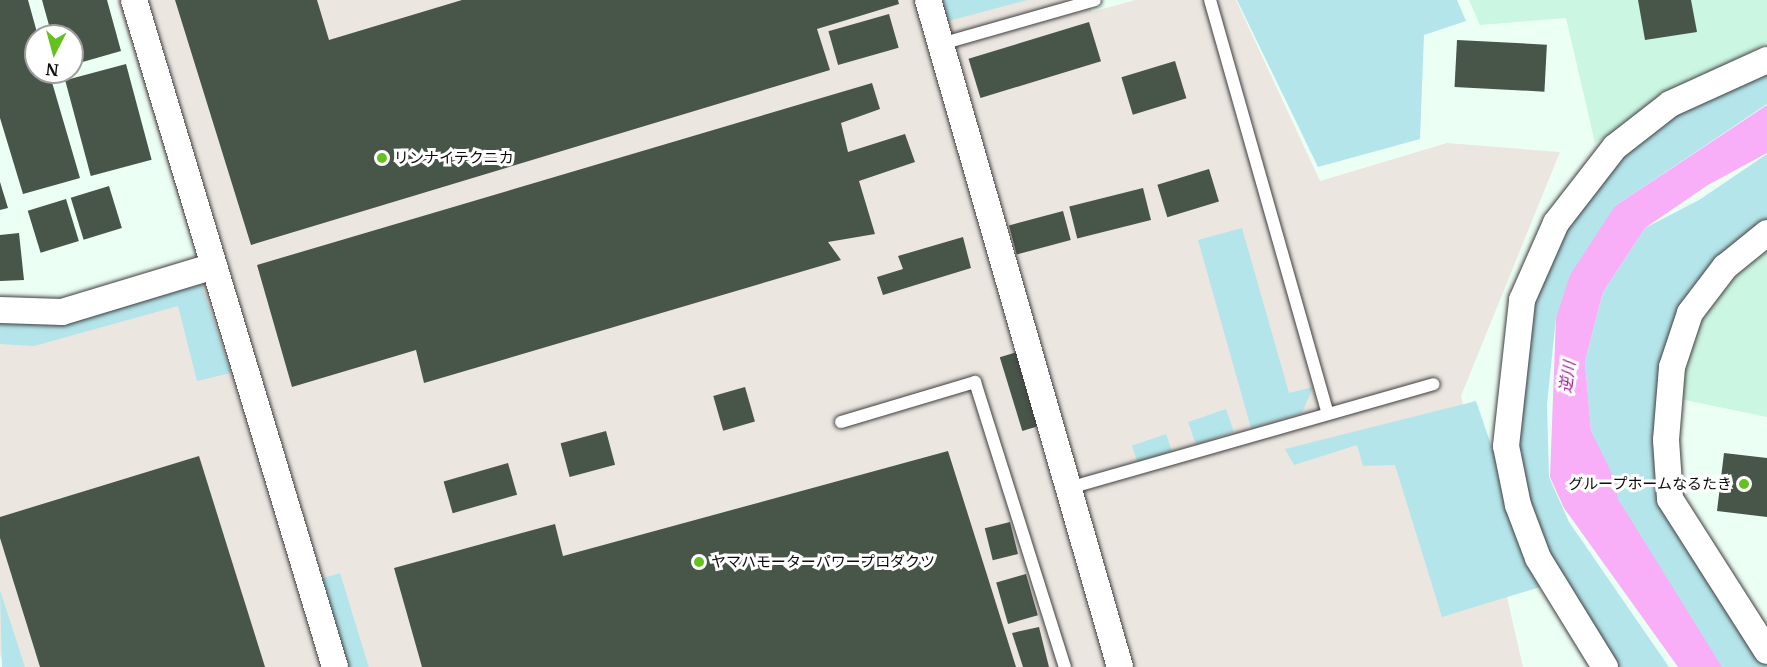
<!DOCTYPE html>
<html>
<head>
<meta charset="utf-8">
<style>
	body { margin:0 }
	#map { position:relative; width:1767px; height:667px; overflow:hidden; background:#ecfff4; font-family:Merriweather,"Noto Sans JP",serif }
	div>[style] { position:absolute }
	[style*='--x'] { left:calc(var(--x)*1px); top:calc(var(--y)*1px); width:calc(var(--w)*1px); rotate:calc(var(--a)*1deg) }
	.industrial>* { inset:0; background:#ece6e0 }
	.farmland>* { inset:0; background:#cbf6e2 }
	.green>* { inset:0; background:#b4e5ea; transform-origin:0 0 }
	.water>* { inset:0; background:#f8aff8 }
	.building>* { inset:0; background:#485549; transform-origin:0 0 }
	.roads { filter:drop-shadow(0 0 2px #3f3f3f) drop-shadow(0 0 2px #3f3f3f) }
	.service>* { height:12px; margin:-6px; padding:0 6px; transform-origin:6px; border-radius:6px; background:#fff }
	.minor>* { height:26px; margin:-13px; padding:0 13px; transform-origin:13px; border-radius:13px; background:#fff }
	.dots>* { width:16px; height:16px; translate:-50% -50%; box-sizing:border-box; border:3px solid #fff; border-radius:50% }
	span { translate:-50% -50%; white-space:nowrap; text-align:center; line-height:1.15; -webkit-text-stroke:6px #fff; paint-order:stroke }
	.poi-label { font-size:15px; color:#0c0c0c }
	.left { translate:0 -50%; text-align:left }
	.right { translate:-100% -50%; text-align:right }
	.water-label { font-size:16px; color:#a2129a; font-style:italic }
	.north { position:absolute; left:24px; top:24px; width:60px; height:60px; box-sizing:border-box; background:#fff; border:2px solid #9e9e9e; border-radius:50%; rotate:186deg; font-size:16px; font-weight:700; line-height:24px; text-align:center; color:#0c0c0c }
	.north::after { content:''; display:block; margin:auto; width:21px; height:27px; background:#65c120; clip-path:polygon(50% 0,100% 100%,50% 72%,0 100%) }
</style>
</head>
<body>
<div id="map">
	<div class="industrial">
		<div style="clip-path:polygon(117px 0,1088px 0,1092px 12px,1135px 0,1236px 0,1320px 181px,1447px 143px,1560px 152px,1461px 396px,1523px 667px,4px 667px,0 654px,0 325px,61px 328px,204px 282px)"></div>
	</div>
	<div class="farmland">
		<div style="clip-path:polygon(1469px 0,1767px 0,1767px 42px,1595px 143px,1566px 18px,1480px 25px)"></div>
		<div style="clip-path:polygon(1767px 247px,1767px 417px,1680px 399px,1679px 368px,1703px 319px,1735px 271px)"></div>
	</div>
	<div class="green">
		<div style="clip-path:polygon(933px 0,1027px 0,941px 23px)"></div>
		<div style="clip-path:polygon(1237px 0,1457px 0,1466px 21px,1424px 35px,1420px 139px,1318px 167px)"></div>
		<div style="clip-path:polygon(1767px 67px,1767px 104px,1615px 206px,1556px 318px,1547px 404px,1549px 477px,1569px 522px,1669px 667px,1611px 667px,1543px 559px,1510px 444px,1526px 303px,1554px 237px,1625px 146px,1677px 112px)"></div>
		<div style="clip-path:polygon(1767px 154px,1767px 222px,1690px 290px,1666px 359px,1663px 498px,1767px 659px,1767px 667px,1710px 667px,1618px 499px,1591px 431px,1585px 361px,1603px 292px,1645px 228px,1699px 200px)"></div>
		<div style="clip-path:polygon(1242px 228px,1289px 393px,1313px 387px,1302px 413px,1251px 428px,1198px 240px)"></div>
		<div style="clip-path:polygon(199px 277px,231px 373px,197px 381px,178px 306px,34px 346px,0 344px,0 316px)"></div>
		<div style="clip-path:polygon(1476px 401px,1540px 587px,1442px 617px,1395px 465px,1363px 466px,1357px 445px,1294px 465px,1285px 449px)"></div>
		<div style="left:1226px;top:409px;width:24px;height:40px;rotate:71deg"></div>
		<div style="left:1166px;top:434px;width:18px;height:36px;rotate:71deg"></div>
		<div style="left:340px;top:573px;width:98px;height:19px;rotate:73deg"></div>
		<div style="clip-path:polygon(0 590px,25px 667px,2px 667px)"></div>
	</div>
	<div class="water">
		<div style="clip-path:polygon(1767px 105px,1767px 153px,1708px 185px,1645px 228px,1603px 292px,1585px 361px,1591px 431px,1613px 476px,1618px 499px,1722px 667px,1678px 667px,1564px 508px,1550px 477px,1556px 318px,1570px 275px,1615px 206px)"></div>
	</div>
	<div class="building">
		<div style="clip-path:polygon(0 0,28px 0,38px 36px,36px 72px,49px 72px,80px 178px,23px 194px,0 118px)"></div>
		<div style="clip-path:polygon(42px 0,107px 0,121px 51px,72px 65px,72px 36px,52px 36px)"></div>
		<div style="clip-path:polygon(175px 0,317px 0,329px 40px,462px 0,898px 0,899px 4px,817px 29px,830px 70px,251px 245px)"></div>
		<div style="clip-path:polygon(1638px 0,1691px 0,1697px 32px,1645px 40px)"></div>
		<div style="left:889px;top:14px;width:35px;height:63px;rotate:74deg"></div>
		<div style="left:1089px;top:22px;width:41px;height:126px;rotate:73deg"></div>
		<div style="left:1457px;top:40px;width:90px;height:47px;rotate:3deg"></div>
		<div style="left:1175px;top:61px;width:39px;height:56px;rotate:73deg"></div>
		<div style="left:126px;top:64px;width:99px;height:63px;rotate:75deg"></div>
		<div style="clip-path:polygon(872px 83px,880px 109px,841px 123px,848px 152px,905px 134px,915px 162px,859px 181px,875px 234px,828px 242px,841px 260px,424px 383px,416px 350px,292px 387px,257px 265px)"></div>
		<div style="left:1209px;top:169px;width:34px;height:54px;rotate:73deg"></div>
		<div style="clip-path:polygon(0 182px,8px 208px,0 210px)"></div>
		<div style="left:109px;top:186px;width:44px;height:40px;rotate:73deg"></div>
		<div style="left:1143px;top:188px;width:33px;height:76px;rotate:76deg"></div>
		<div style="left:66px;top:199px;width:44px;height:40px;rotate:73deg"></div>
		<div style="left:1063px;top:211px;width:30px;height:56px;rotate:75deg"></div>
		<div style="clip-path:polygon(19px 233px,24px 280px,0 281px,0 235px)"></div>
		<div style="clip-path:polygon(963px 237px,971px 268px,883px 295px,877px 277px,903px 269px,898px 256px)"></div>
		<div style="left:1017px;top:352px;width:77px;height:18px;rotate:73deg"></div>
		<div style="left:745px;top:387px;width:36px;height:33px;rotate:74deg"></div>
		<div style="left:606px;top:431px;width:35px;height:47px;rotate:75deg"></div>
		<div style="clip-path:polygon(948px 451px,1016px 667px,422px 667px,394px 568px,555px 524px,563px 556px)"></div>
		<div style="clip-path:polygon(1724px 453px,1767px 458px,1767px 517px,1717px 511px)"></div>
		<div style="clip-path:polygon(199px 456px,265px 667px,40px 667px,0 538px,0 517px)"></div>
		<div style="left:508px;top:463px;width:33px;height:67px;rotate:74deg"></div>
		<div style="left:1010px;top:522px;width:33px;height:26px;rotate:76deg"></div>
		<div style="left:1026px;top:574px;width:43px;height:31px;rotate:74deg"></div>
		<div style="clip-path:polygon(1039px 627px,1049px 667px,1023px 667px,1012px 633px)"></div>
	</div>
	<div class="roads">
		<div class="service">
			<div style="--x:1210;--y:0;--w:430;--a:74.1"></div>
			<div style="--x:941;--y:44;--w:160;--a:-15.9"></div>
			<div style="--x:841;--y:422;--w:140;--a:-16.6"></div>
			<div style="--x:975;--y:382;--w:299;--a:72.5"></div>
			<div style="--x:1069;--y:488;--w:379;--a:-15.9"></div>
		</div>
		<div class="minor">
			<div style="--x:134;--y:0;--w:697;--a:73.23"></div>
			<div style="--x:928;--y:0;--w:694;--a:73.94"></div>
			<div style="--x:1767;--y:233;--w:54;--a:141"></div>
			<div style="--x:1725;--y:267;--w:58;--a:127.3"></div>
			<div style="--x:1690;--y:313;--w:57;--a:108.4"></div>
			<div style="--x:1672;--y:367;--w:73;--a:94.7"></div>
			<div style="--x:1666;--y:440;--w:59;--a:86.1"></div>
			<div style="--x:1670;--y:499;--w:180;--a:57.5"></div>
			<div style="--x:0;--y:310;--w:62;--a:1.8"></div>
			<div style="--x:62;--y:312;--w:159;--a:-16.8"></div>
			<div style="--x:1605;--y:667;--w:128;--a:-121.6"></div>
			<div style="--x:1538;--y:558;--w:57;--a:-110.7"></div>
			<div style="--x:1518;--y:505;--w:60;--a:-101.5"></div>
			<div style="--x:1506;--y:446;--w:147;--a:-83.7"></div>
			<div style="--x:1522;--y:300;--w:84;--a:-66.2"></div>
			<div style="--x:1556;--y:223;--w:96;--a:-52.2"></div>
			<div style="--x:1615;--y:147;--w:70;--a:-38"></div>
			<div style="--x:1670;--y:104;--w:107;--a:-24.4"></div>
		</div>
	</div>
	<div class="dots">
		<div style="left:382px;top:158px;background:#65c120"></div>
		<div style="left:1744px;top:484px;background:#65c120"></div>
		<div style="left:699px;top:562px;background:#65c120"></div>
	</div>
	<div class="poi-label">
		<span class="left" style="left:394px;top:158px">リンナイテクニカ</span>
		<span class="right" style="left:1732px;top:484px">グループホームなるたき</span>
		<span class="left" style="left:711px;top:562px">ヤマハモーターパワープロダクツ</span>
	</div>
	<div class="water-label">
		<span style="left:1567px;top:377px;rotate:-82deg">逆川</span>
	</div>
	<div class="north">N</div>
</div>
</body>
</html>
